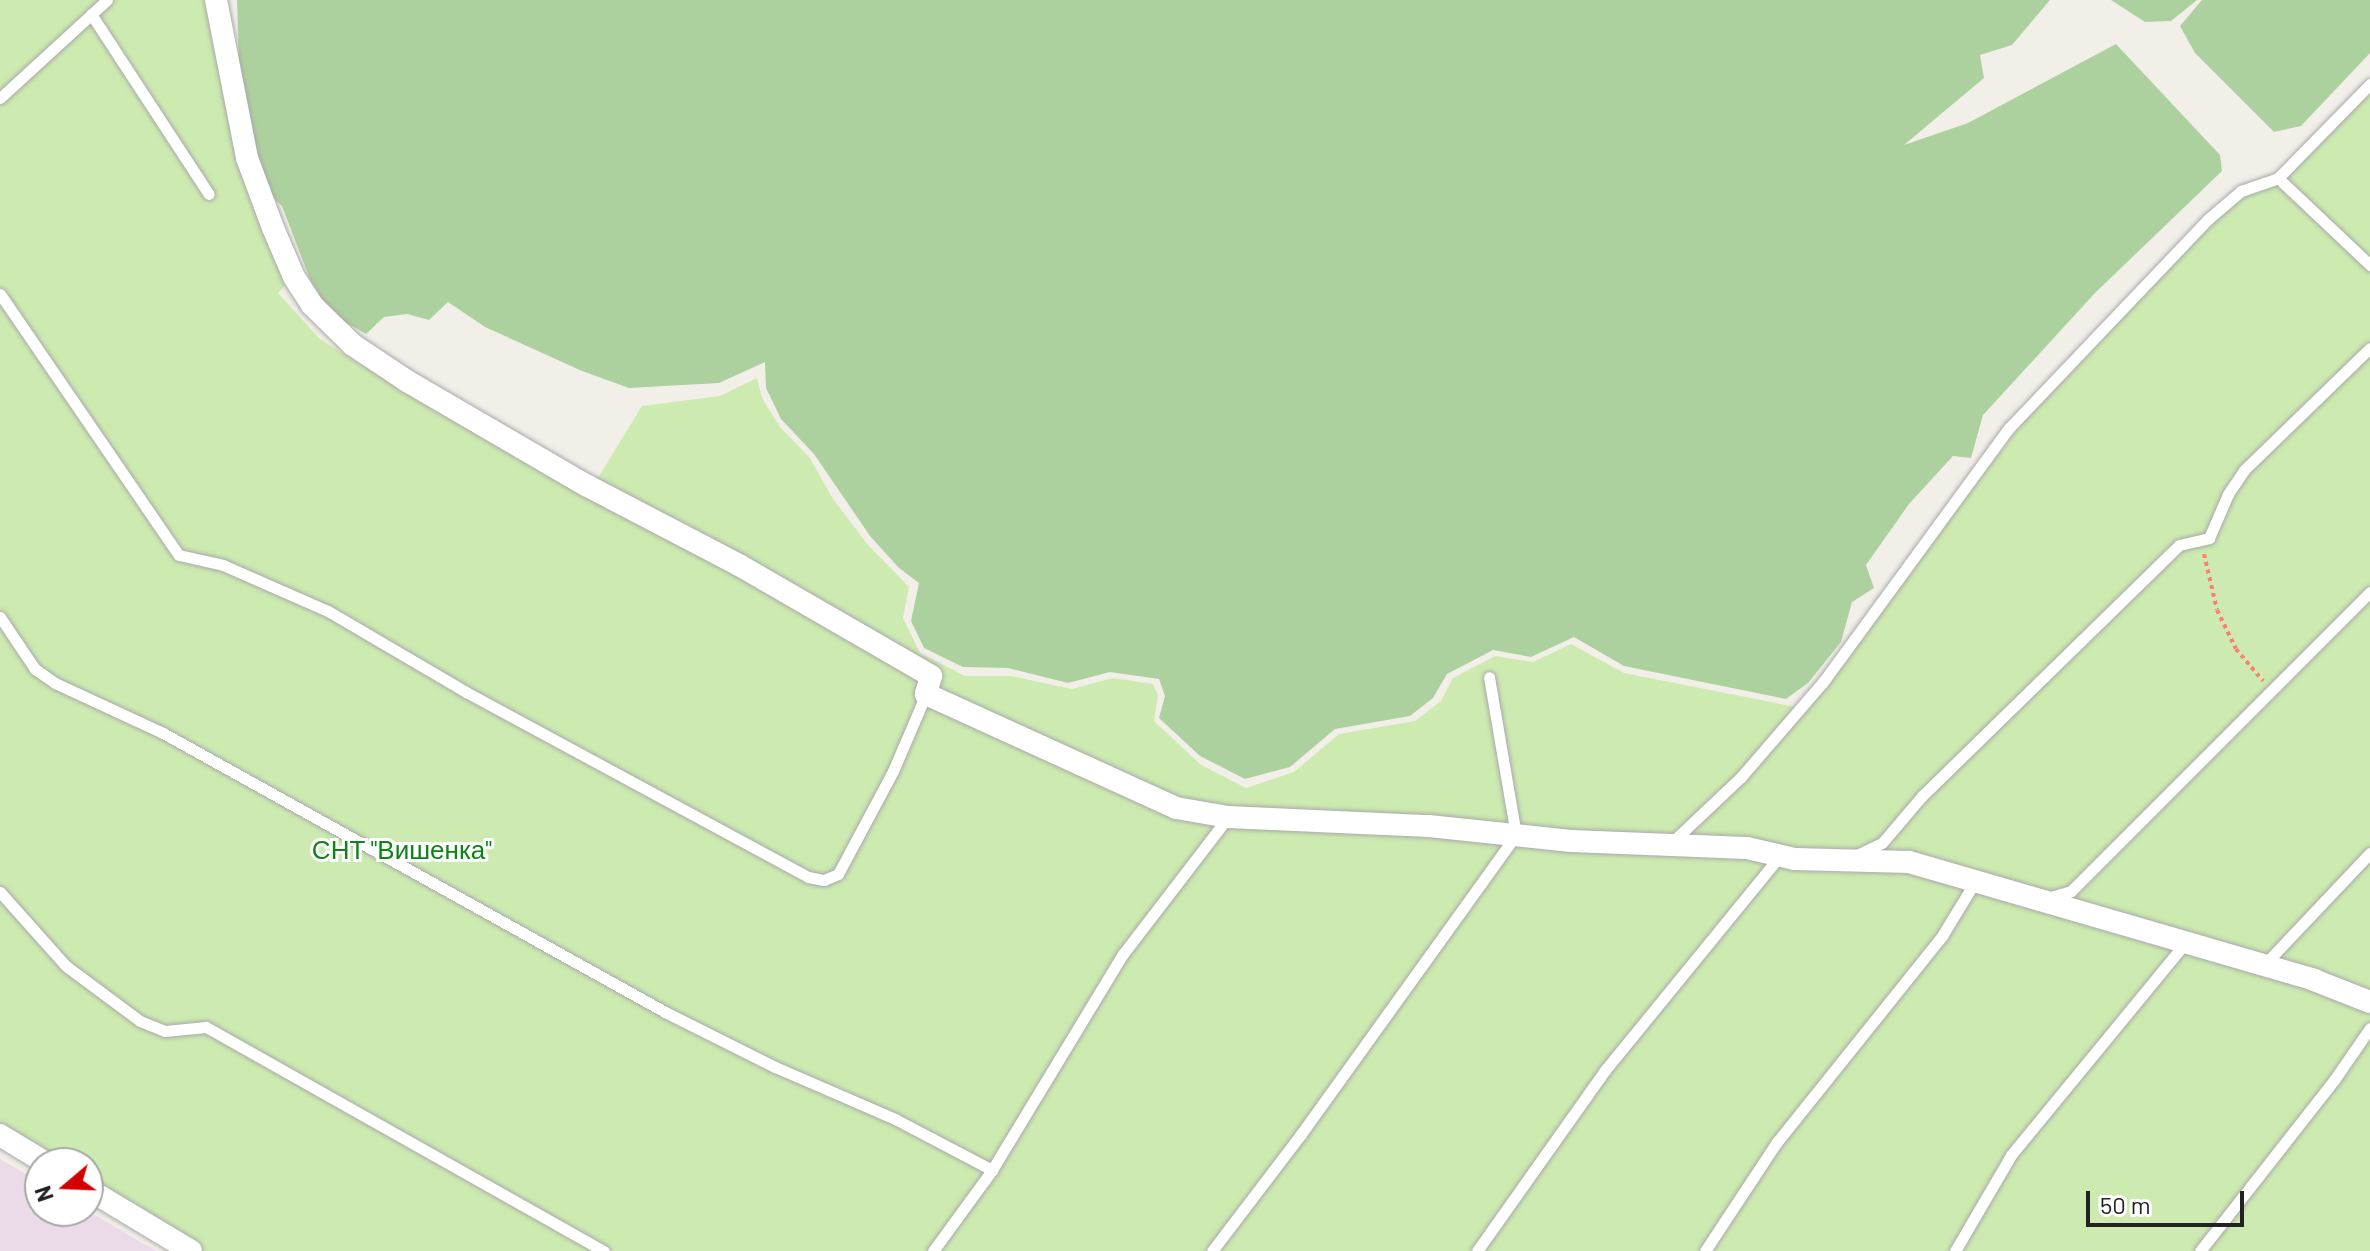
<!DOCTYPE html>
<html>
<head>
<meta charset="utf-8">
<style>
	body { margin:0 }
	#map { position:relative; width:2370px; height:1251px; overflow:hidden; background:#f2efe9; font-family:Barlow,sans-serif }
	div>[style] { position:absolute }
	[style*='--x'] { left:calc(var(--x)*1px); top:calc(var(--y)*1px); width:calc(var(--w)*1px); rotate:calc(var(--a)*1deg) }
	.industrial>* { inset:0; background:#ebdbe8 }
	.grass>* { inset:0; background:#cdebb0 }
	.forest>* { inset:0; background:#add19e }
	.path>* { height:4px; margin-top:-2px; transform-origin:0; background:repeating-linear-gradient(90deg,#fa8072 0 4px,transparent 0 8px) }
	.roads { filter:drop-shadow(0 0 2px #a9a9a9) drop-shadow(0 0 2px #a9a9a9) }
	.lane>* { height:11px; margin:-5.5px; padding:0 5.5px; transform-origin:5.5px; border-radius:5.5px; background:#fff }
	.street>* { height:22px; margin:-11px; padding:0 11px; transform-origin:11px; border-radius:11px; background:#fff }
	span { translate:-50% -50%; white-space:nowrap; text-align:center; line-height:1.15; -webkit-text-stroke:6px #fff; paint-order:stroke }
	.park-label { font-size:26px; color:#0c8416 }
	.north { position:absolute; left:24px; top:1147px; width:80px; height:80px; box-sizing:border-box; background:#fff; border:2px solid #a7a7a7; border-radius:50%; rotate:251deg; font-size:22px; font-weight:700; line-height:32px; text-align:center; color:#222 }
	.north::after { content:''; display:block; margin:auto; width:28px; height:36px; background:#d40000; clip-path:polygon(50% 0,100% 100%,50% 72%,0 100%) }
	.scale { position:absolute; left:2086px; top:1191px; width:158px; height:36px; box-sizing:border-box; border:4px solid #222; border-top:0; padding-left:10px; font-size:24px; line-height:28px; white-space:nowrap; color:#222; -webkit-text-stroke:6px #fff; paint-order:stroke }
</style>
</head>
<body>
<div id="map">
	<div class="industrial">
		<div style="clip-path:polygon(0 1159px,40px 1182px,40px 1211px,88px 1211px,156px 1251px,0 1251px)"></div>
	</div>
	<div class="grass">
		<div style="clip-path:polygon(0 0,213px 0,289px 281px,278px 293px,320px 339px,416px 399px,588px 494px,642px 406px,720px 396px,757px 378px,762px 398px,780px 427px,810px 458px,833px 499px,868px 545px,909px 587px,903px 618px,920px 653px,965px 676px,1011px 676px,1072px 689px,1113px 678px,1153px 684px,1158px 695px,1154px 721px,1201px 765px,1246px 788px,1294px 772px,1339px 734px,1415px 721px,1441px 701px,1453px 678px,1495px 656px,1533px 662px,1571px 644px,1624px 673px,1806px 709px,2022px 423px,2219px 217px,2244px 197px,2277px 186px,2370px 93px,2370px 1251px,202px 1251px,88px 1182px,88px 1163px,58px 1163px,0 1128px)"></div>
	</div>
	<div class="forest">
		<div style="clip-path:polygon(237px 0,2050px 0,2012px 45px,1980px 55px,1984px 78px,1904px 145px,1968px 123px,2116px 44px,2220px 155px,2222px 171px,2095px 293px,1983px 415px,1971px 458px,1953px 456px,1909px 504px,1866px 565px,1874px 588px,1852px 602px,1841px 642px,1808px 683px,1786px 699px,1624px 666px,1574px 637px,1531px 657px,1493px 650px,1447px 674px,1433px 698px,1410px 716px,1335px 729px,1290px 767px,1245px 779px,1200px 756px,1159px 718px,1165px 696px,1159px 679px,1110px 672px,1068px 683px,1008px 668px,963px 667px,924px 648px,911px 621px,919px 583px,899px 568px,870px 536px,814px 454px,781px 419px,766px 388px,765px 362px,719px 383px,629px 388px,582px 371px,485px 327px,448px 302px,429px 320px,407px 314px,384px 317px,366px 334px,331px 314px,310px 279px,282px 206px,269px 194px,252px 147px,240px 93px)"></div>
		<div style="clip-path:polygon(2111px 0,2197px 0,2171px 21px,2145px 22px)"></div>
		<div style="clip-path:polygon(2202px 0,2370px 0,2370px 53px,2301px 126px,2274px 132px,2195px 53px,2180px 26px)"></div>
	</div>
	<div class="path">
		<div style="--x:2204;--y:554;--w:57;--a:76.9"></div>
		<div style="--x:2217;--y:610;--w:43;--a:64"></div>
		<div style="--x:2236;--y:649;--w:42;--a:49.8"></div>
	</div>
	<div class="roads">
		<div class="lane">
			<div style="--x:91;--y:14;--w:215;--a:56.8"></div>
			<div style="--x:0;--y:98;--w:145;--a:-42.5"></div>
			<div style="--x:2278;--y:178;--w:127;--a:43.4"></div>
			<div style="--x:0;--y:294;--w:316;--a:55.6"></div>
			<div style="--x:179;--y:555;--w:45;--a:12.8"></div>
			<div style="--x:223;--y:565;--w:115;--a:23.7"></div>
			<div style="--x:328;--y:611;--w:160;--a:30.4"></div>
			<div style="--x:466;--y:692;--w:389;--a:28.4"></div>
			<div style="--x:808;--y:877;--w:16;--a:11"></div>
			<div style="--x:824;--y:880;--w:15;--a:-23"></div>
			<div style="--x:838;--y:874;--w:117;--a:-61.9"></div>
			<div style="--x:893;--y:771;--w:84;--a:-66.8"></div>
			<div style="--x:0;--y:617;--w:63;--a:56.1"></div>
			<div style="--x:35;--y:669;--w:24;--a:35"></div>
			<div style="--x:55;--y:683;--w:119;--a:24.8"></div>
			<div style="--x:163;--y:733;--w:574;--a:29.06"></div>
			<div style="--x:665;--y:1012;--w:123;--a:26.6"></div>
			<div style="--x:775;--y:1067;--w:131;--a:23.4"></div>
			<div style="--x:895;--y:1119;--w:110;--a:27.7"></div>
			<div style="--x:1669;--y:845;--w:99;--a:-43.4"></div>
			<div style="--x:1741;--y:777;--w:125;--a:-49.2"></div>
			<div style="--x:1823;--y:682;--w:315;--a:-53.8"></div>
			<div style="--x:2009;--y:428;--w:287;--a:-46.4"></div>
			<div style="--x:2207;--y:220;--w:45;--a:-40.5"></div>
			<div style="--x:2241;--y:191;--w:39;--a:-19"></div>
			<div style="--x:2278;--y:178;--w:132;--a:-45.6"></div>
			<div style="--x:1855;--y:856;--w:30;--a:-26"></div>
			<div style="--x:1882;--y:843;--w:62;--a:-49.6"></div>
			<div style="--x:1922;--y:796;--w:359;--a:-44.3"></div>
			<div style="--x:2179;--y:545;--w:31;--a:-13"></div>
			<div style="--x:2209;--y:538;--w:48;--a:-66.6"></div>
			<div style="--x:2228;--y:494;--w:29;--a:-56"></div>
			<div style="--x:2244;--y:470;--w:175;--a:-44.1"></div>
			<div style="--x:0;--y:892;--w:99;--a:48.3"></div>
			<div style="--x:66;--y:966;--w:92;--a:36.6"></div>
			<div style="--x:140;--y:1021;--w:27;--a:22"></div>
			<div style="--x:165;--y:1031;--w:41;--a:-5.6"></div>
			<div style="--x:206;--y:1027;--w:457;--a:29.4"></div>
			<div style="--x:2047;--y:898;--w:25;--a:-16"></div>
			<div style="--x:2071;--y:891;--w:423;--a:-45"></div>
			<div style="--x:2264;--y:965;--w:154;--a:-46.6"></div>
			<div style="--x:933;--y:1251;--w:100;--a:-53.9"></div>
			<div style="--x:992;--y:1170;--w:253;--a:-58.8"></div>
			<div style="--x:1123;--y:954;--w:173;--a:-52.5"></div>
			<div style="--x:1212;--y:1251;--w:147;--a:-52.7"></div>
			<div style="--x:1301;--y:1134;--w:368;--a:-54.3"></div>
			<div style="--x:1516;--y:835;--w:160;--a:-99.7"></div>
			<div style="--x:1477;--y:1251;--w:223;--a:-54.7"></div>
			<div style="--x:1606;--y:1069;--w:272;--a:-50.8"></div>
			<div style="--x:1705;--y:1251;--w:131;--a:-56.6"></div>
			<div style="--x:1777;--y:1142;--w:264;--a:-51.3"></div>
			<div style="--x:1942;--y:936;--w:66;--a:-58.7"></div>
			<div style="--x:1955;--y:1251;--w:111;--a:-59.7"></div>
			<div style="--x:2011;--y:1155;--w:276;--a:-50.6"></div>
			<div style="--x:2200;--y:1251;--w:217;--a:-51.9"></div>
			<div style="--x:2334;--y:1080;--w:63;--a:-55.3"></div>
		</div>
		<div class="street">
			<div style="--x:216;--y:0;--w:161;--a:78.9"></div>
			<div style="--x:247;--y:158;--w:75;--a:69.6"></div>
			<div style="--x:273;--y:228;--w:53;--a:66.8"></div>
			<div style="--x:294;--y:277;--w:33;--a:57"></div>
			<div style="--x:312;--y:305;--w:57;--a:44.3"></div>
			<div style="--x:353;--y:345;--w:65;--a:33.7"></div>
			<div style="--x:407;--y:381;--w:207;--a:30.2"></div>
			<div style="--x:586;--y:485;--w:173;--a:27.6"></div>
			<div style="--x:739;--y:565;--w:222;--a:30"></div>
			<div style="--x:931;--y:676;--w:19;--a:106"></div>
			<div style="--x:926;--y:694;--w:275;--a:24.5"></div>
			<div style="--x:1176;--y:808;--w:53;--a:9.8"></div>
			<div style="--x:1228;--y:817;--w:201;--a:2.6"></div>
			<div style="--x:1429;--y:826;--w:143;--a:6"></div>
			<div style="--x:1571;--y:841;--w:176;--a:2.3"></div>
			<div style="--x:1747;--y:848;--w:49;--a:12.9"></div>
			<div style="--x:1795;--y:859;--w:114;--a:1.5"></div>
			<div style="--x:1909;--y:862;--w:422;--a:16.2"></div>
			<div style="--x:2314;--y:980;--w:60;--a:21.4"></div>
			<div style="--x:0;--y:1135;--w:54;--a:31.3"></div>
			<div style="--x:88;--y:1189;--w:120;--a:31"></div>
		</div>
	</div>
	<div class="park-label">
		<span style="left:402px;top:849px">СНТ "Вишенка"</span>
	</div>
	<div class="north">N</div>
	<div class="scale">50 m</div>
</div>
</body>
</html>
